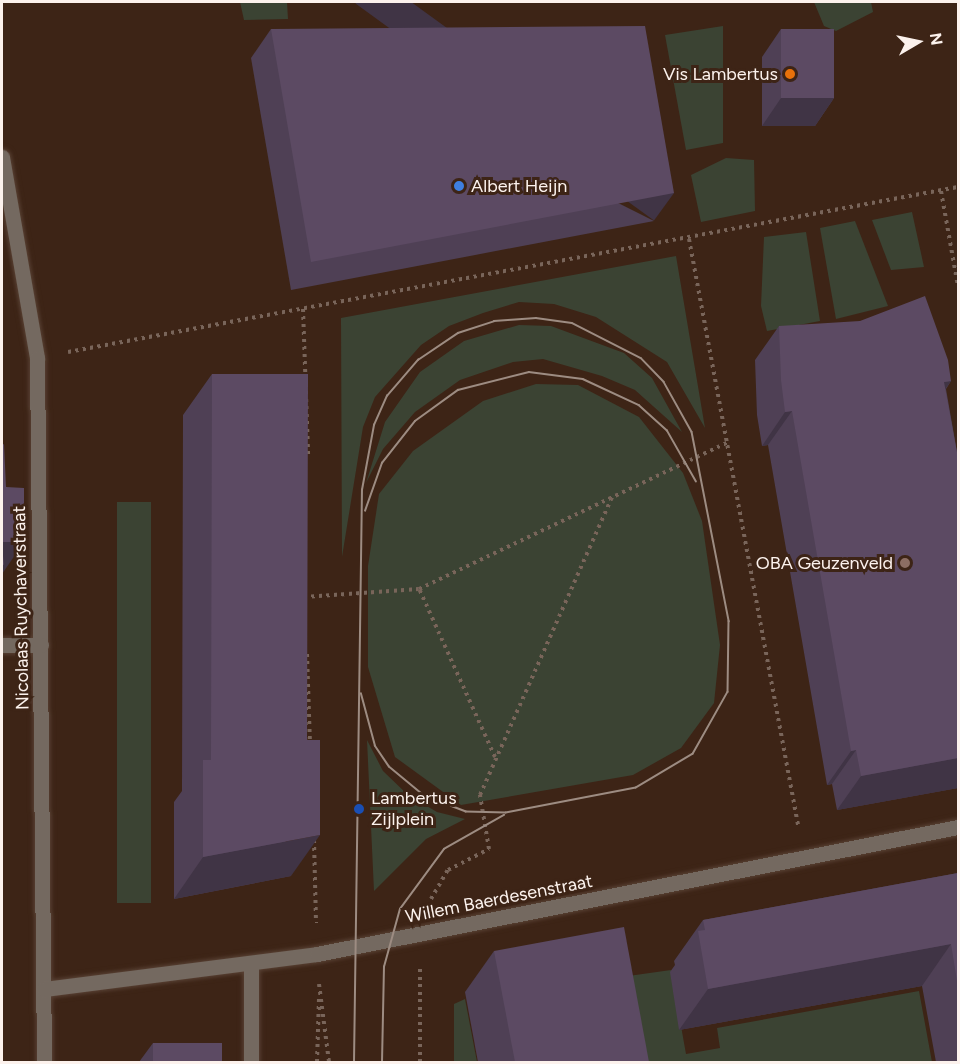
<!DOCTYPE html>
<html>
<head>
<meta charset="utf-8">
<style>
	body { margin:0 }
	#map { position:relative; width:960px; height:1064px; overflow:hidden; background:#3d2416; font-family:Figtree,sans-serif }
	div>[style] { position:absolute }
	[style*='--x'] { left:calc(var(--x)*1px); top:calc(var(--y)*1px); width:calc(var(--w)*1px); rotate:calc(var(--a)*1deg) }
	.green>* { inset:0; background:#3b4333; transform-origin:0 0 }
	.path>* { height:4px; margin-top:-2px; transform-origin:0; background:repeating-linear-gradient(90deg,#79655a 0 3px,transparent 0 7.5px) }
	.roads { filter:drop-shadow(0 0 2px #584134) drop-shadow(0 0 2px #584134) }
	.minor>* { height:15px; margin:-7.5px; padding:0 7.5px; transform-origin:7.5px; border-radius:7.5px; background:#746960 }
	.tram>* { height:1.5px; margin:-0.75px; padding:0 0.75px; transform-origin:0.75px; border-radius:0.75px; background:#9d8c82 }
	.wall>* { inset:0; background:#4f4055 }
	.shaded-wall>* { inset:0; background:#403445; transform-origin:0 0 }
	.building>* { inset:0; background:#5c4a63; transform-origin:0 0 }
	.dots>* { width:16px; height:16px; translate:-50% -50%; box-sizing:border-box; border:3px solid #3d2416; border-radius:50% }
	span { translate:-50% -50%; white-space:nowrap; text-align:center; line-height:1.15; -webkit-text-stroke:6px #3d2416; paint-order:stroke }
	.poi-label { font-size:18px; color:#fcf2ed }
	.right { translate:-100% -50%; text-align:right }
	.left { translate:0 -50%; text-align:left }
	.street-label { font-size:18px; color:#fcf2ed }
	.frame { position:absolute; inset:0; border:3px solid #fcf2ed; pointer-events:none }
	.north { position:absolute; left:888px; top:12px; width:60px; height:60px; -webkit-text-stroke:4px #3d2416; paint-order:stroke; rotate:81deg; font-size:16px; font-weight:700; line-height:24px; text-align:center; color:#fcf2ed }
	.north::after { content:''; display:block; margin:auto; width:21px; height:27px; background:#fcf2ed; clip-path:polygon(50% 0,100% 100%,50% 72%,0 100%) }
</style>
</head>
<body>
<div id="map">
	<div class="green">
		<div style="clip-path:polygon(240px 2px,287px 2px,288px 19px,244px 20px)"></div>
		<div style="clip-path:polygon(814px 2px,871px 2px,873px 12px,836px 31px,824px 26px)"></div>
		<div style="clip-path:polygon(723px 26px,723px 143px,686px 150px,665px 35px)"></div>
		<div style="clip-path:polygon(726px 158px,754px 160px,755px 211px,701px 222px,691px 175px)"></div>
		<div style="clip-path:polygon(912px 212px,924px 267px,891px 270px,872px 220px)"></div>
		<div style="clip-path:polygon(855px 221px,888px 306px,836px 319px,820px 228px)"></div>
		<div style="clip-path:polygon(806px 232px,820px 321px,767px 331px,761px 306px,764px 237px)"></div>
		<div style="clip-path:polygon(676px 256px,705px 428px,667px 362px,596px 317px,554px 304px,519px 302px,483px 313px,449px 326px,421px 345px,375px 397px,363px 427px,342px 557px,341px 318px)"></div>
		<div style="clip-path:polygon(519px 325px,551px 326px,624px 353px,652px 378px,682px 432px,635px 390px,602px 376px,543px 359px,513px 362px,460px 380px,415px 412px,383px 449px,366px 483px,385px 422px,420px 372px,464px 341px)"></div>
		<div style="clip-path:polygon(536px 384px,578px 385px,639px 417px,683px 473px,702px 521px,720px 645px,714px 703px,681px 748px,633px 775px,461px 805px,395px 757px,368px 667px,368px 566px,379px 494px,413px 451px,483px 401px)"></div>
		<div style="left:151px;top:502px;width:401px;height:34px;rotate:90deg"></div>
		<div style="clip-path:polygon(367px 740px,383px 771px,408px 795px,437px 812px,465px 819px,426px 839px,374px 891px)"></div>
		<div style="clip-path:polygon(671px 970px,686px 1054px,720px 1048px,717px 1028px,919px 991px,932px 1062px,615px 1062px,600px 980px)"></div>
		<div style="clip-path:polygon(465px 999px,477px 1062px,454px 1062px,454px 1004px)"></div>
	</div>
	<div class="path">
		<div style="--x:941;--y:191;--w:97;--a:79.9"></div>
		<div style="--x:689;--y:239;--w:596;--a:79.46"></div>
		<div style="--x:303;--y:309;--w:146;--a:88"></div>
		<div style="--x:68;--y:352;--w:905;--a:-10.5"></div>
		<div style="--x:304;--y:597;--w:115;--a:-4"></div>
		<div style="--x:307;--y:654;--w:89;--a:88.1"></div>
		<div style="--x:495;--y:757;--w:184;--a:-114.3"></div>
		<div style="--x:419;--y:589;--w:342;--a:-25.4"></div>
		<div style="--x:314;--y:840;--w:83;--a:88.6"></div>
		<div style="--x:431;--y:899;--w:34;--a:-60"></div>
		<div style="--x:448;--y:870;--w:46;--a:-27.1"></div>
		<div style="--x:489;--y:849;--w:55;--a:-99.5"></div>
		<div style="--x:480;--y:795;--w:326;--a:-66.1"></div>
		<div style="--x:319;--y:984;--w:79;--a:82.7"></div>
		<div style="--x:317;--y:1062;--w:65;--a:-88.2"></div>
		<div style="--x:420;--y:1062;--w:95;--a:-90"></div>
	</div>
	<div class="roads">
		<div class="minor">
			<div style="--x:2;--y:157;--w:204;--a:80.1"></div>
			<div style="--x:37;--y:358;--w:704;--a:89.43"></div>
			<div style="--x:2;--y:645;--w:39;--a:0"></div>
			<div style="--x:44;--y:989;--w:275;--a:-7.3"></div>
			<div style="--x:317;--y:954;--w:653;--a:-11.21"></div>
			<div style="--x:251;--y:1062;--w:99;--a:-90"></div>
		</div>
	</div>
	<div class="tram">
		<div style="--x:365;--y:511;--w:51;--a:-70.5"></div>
		<div style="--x:382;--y:463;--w:53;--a:-51.8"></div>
		<div style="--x:415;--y:421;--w:53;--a:-35.8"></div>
		<div style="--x:458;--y:390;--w:73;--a:-14.2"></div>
		<div style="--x:529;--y:372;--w:54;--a:7.4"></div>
		<div style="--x:583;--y:379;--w:62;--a:24.9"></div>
		<div style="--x:639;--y:405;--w:38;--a:42"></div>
		<div style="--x:667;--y:430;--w:59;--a:60.4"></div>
		<div style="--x:354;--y:1062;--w:572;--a:-89.2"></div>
		<div style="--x:362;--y:490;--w:66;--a:-79.5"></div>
		<div style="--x:374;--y:425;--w:32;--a:-66"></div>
		<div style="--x:387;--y:396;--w:48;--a:-49.3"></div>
		<div style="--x:418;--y:360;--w:48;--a:-34"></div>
		<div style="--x:458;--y:333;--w:38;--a:-18"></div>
		<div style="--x:494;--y:321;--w:42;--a:-4.1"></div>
		<div style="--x:536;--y:318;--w:36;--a:8"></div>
		<div style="--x:572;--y:323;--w:77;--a:26.9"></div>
		<div style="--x:641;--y:358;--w:33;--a:46"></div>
		<div style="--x:664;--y:382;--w:57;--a:60.8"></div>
		<div style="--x:692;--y:432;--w:193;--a:78.9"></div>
		<div style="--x:729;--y:621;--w:71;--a:90.8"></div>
		<div style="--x:728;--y:692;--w:71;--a:119.4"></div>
		<div style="--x:693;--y:754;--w:66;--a:149.2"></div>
		<div style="--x:636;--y:788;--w:132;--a:169.1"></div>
		<div style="--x:506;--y:813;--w:40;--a:-178.6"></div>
		<div style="--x:466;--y:812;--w:45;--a:-159.1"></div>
		<div style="--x:424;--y:796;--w:45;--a:-140.4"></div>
		<div style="--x:389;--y:767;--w:25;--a:-124"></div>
		<div style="--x:375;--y:746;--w:54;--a:-105.1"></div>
		<div style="--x:382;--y:1062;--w:95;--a:-88.8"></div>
		<div style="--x:384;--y:967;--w:60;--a:-74.6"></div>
		<div style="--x:400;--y:909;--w:74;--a:-53.7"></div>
		<div style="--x:444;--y:849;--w:69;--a:-29.5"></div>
	</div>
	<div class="wall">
		<div style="clip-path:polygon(271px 29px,654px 221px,291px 290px,251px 58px)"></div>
		<div style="clip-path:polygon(781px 29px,834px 98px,815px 126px,762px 126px,762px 57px)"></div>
		<div style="clip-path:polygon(779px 326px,951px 381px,946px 389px,958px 458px,958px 788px,837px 810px,832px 784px,827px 785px,768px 445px,762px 446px,757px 415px,755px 360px)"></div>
		<div style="clip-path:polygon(212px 374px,291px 876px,174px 899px,174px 802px,182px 791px,183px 415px)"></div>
		<div style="clip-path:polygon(958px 873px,958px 1062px,936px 1062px,922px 986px,679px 1030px,670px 972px,675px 965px,674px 961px,703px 920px)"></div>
		<div style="clip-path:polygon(494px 951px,649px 1062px,478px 1062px,465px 992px)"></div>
		<div style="clip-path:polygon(153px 1043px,222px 1062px,139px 1062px)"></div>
	</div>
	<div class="shaded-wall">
		<div style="clip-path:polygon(781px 98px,834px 98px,815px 126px,762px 126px)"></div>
		<div style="left:674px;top:193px;width:34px;height:369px;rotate:126deg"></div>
		<div style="clip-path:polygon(951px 381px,927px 415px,944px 382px)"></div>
		<div style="clip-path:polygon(792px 411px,768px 445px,762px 446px,785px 412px)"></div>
		<div style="clip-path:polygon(2px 542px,24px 542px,2px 574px)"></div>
		<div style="clip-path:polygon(856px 750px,832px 784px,827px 785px,851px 751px)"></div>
		<div style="clip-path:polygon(958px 758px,958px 788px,837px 810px,861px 776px)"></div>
		<div style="clip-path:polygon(320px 835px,291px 876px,174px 899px,203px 857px)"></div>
		<div style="clip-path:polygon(951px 944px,922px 986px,679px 1030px,708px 989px)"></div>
	</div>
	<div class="building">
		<div style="clip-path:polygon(645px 26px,674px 193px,311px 262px,271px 29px)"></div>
		<div style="left:781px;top:29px;width:53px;height:69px"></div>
		<div style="clip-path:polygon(925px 296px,948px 360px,951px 381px,944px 382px,958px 458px,958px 758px,861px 776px,856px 750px,851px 751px,792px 411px,785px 412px,781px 380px,779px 326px,860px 321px)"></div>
		<div style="clip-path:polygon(212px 374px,308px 374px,307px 740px,320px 740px,320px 835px,203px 857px,203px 760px,211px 760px)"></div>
		<div style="clip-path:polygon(4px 444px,6px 487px,24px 488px,24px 542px,2px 542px,2px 445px)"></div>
		<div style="clip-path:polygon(2px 547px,4px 565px,2px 564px)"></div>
		<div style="clip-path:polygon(958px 873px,958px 987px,951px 944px,708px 989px,698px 931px,705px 930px,703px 920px)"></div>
		<div style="clip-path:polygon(624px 927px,649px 1062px,515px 1062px,494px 951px)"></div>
		<div style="left:153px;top:1043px;width:69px;height:19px"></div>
	</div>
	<div class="dots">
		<div style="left:790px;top:74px;background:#e8710a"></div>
		<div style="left:459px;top:186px;background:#3f7fe0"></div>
		<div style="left:905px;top:563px;background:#8d6e63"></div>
		<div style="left:359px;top:809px;background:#1a4fb4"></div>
	</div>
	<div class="poi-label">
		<span class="right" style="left:778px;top:74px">Vis Lambertus</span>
		<span class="left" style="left:471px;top:186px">Albert Heijn</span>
		<span class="right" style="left:893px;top:563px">OBA Geuzenveld</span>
		<span class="left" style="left:371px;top:809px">Lambertus<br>Zijlplein</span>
	</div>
	<div class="street-label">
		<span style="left:21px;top:608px;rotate:-91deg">Nicolaas Ruychaverstraat</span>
		<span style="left:499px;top:899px;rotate:-11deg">Willem Baerdesenstraat</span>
	</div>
	<div class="frame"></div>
	<div class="north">N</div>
</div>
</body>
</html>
